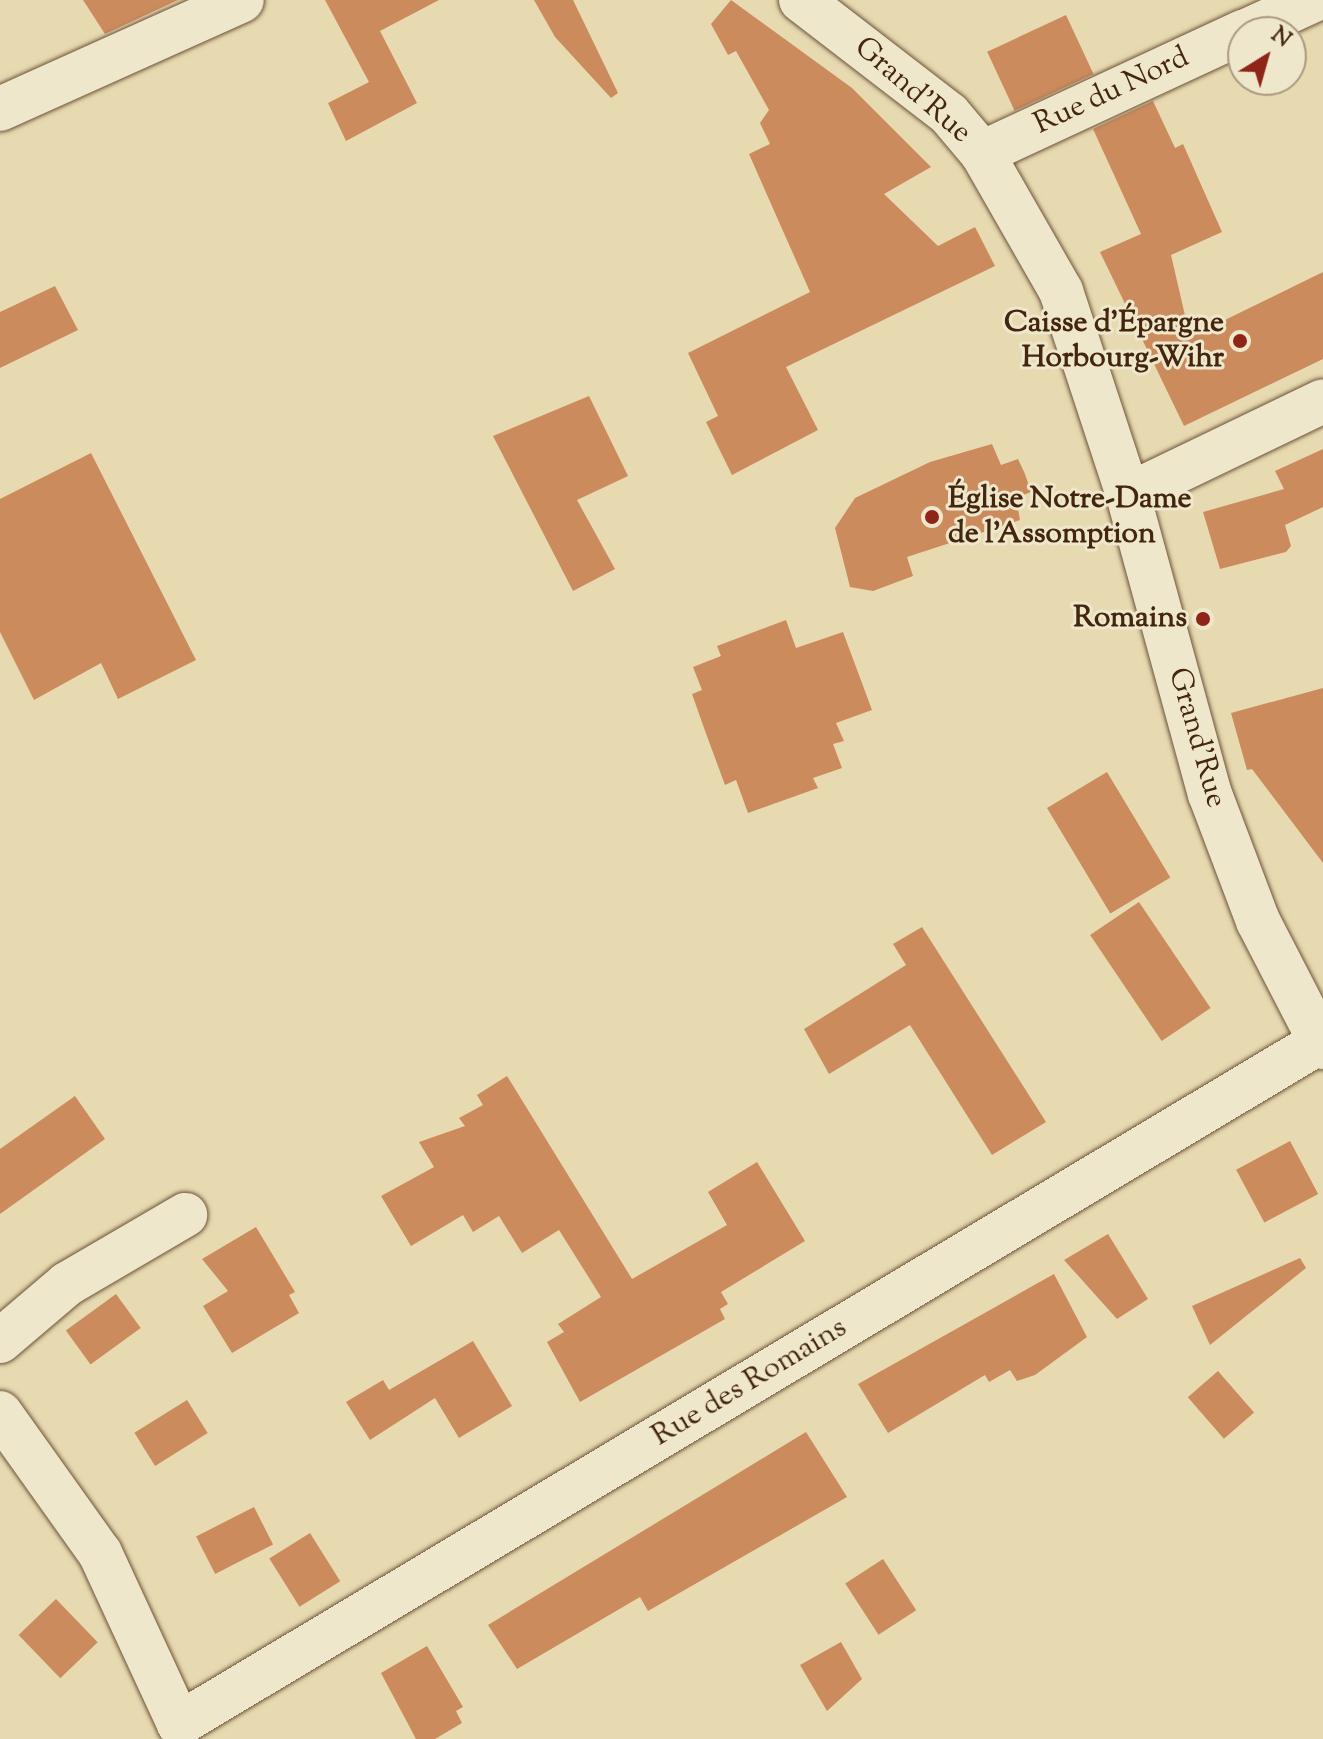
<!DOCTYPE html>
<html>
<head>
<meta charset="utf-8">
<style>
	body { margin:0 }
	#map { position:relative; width:1323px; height:1739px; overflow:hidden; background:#e7dab1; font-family:"Sorts Mill Goudy",serif }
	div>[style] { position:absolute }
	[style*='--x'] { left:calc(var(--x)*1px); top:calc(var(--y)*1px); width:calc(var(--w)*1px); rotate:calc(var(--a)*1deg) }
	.building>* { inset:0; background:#cb8b5d; transform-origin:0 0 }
	.roads { filter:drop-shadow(0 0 2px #6d5338) drop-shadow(0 0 2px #6d5338) }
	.street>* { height:44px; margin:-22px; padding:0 22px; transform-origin:22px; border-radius:22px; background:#efe7cc }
	.secondary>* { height:44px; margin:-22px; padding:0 22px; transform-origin:22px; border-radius:22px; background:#efe7cc }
	.dots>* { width:22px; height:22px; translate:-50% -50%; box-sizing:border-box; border:4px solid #efe7cc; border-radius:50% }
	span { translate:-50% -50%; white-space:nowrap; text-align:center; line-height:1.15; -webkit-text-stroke:6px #efe7cc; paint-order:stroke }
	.street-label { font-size:30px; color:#44260f }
	.poi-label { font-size:30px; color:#44260f; font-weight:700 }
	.right { translate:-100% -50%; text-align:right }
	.left { translate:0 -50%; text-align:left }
	.north { position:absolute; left:1227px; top:16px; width:80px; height:80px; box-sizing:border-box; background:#efe7cc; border:2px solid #ab9a80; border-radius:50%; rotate:37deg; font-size:22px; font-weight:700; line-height:32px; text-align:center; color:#44260f }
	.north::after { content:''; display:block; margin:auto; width:28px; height:36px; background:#8f2418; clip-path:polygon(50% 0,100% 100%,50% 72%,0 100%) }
</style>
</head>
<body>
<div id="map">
	<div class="building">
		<div style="clip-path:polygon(83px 0,178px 0,105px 34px)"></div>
		<div style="clip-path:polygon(325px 0,439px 0,380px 31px,417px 103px,346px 141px,328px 103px,369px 82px)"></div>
		<div style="clip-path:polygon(534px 0,573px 0,618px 93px,611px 98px,555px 37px)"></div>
		<div style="clip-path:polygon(731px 0,852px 88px,931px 167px,884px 194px,938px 246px,975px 227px,995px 266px,786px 367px,818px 430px,732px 475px,706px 422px,718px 416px,688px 353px,810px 292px,749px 154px,770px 144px,760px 123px,769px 110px,736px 51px,728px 55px,711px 24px)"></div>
		<div style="left:1066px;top:15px;width:65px;height:87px;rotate:65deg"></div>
		<div style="clip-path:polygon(1153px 101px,1175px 148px,1183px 144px,1222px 232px,1171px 255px,1190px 337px,1323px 272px,1323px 359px,1184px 426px,1100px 252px,1141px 234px,1093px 129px)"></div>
		<div style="clip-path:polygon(55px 286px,78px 330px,0 368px,0 312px)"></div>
		<div style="clip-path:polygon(589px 396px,628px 476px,577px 500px,615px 569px,573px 591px,493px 436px)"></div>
		<div style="clip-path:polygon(992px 444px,1001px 465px,1018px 459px,1025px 474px,1031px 492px,1016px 498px,1020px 520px,907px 557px,913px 576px,873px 591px,850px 587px,835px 528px,855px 498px,930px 462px)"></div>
		<div style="clip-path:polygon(1323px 449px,1323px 507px,1285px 525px,1291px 546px,1286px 552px,1220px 569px,1203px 512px,1284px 489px,1275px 471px)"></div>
		<div style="clip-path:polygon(91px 453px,196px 660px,118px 699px,101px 663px,34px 700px,0 632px,0 499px)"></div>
		<div style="clip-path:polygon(786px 620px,796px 648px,843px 632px,872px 710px,836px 723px,844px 741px,833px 744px,842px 768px,813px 778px,818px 788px,748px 813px,736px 780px,725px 785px,704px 728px,692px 694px,702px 690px,693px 667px,721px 656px,717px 646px)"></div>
		<div style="clip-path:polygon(1323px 688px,1323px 863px,1252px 769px,1247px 770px,1231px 713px)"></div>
		<div style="left:1107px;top:772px;width:123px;height:70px;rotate:59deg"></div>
		<div style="left:1139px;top:902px;width:128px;height:59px;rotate:56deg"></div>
		<div style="clip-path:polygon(922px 927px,1046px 1122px,992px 1155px,910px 1025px,829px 1074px,804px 1029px,906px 965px,893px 944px)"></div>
		<div style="clip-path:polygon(507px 1076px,632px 1279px,727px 1225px,708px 1192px,757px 1162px,805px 1241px,721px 1292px,728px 1304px,720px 1309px,725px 1319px,580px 1402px,547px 1342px,564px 1332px,558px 1324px,601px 1297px,559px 1230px,522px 1253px,499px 1216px,473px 1232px,463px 1215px,411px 1246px,381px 1196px,434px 1167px,419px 1142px,465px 1126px,459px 1118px,483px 1105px,477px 1095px)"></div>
		<div style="clip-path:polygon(75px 1096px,105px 1139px,0 1214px,0 1149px)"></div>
		<div style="left:1290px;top:1141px;width:60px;height:61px;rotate:62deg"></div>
		<div style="clip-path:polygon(256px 1227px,295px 1292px,289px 1295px,299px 1313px,232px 1353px,203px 1306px,228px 1291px,202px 1259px)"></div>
		<div style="clip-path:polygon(1108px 1234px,1148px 1299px,1117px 1319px,1064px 1260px)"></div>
		<div style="clip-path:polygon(1300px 1258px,1306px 1268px,1210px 1345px,1192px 1306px)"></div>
		<div style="clip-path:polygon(1054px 1274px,1087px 1337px,1035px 1375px,1017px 1381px,1010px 1370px,989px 1382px,985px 1375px,888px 1433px,858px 1384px)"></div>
		<div style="left:116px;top:1294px;width:42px;height:62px;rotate:54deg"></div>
		<div style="clip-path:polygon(473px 1341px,512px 1406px,459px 1438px,435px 1398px,370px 1440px,346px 1402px,383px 1380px,389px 1390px)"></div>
		<div style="left:1218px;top:1371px;width:55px;height:40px;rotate:49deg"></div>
		<div style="left:187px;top:1400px;width:39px;height:62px;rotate:58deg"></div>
		<div style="clip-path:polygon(806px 1432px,847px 1497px,648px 1611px,640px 1597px,517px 1669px,488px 1625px)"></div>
		<div style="left:254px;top:1507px;width:42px;height:65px;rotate:63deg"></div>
		<div style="left:310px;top:1533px;width:57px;height:48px;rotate:58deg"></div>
		<div style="left:883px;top:1559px;width:61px;height:45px;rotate:57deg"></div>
		<div style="left:56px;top:1599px;width:60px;height:52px;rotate:46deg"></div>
		<div style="clip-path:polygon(841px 1642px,862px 1679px,827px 1711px,800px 1665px)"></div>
		<div style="clip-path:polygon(427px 1646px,463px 1707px,456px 1711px,462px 1723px,435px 1739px,416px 1739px,381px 1673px)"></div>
	</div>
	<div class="roads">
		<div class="street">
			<div style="--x:1244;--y:32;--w:77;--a:-24.6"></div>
			<div style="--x:0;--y:109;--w:265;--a:-24.2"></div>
			<div style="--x:982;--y:153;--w:288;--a:-24.9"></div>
			<div style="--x:1128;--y:495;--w:216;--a:-25.7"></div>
			<div style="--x:0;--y:1341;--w:88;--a:-40.4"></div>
			<div style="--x:67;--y:1284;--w:137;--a:-30.3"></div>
		</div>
		<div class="secondary">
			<div style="--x:801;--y:0;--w:187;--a:37.6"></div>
			<div style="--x:949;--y:114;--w:51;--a:49.8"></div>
			<div style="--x:982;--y:153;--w:159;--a:60.2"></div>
			<div style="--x:1061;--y:291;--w:215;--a:71.8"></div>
			<div style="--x:1128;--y:495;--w:310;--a:74.7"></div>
			<div style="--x:1210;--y:794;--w:136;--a:69.3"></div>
			<div style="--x:1258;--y:921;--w:142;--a:62.7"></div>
			<div style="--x:0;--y:1413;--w:172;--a:54.5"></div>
			<div style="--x:100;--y:1553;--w:188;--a:65.2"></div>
			<div style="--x:179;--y:1724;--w:1329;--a:-30.87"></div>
		</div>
	</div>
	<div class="dots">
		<div style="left:1240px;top:341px;background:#8f2418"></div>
		<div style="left:932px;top:517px;background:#8f2418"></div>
		<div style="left:1203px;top:619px;background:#8f2418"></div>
	</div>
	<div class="street-label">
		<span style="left:912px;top:91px;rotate:41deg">Grand'Rue</span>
		<span style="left:1112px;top:92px;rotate:-25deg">Rue du Nord</span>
		<span style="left:1196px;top:738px;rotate:74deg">Grand'Rue</span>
		<span style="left:750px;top:1383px;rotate:-31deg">Rue des Romains</span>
	</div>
	<div class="poi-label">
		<span class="right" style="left:1224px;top:341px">Caisse d'Épargne<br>Horbourg-Wihr</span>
		<span class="left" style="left:948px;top:517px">Église Notre-Dame<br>de l'Assomption</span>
		<span class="right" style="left:1187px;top:619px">Romains</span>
	</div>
	<div class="north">N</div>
</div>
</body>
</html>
